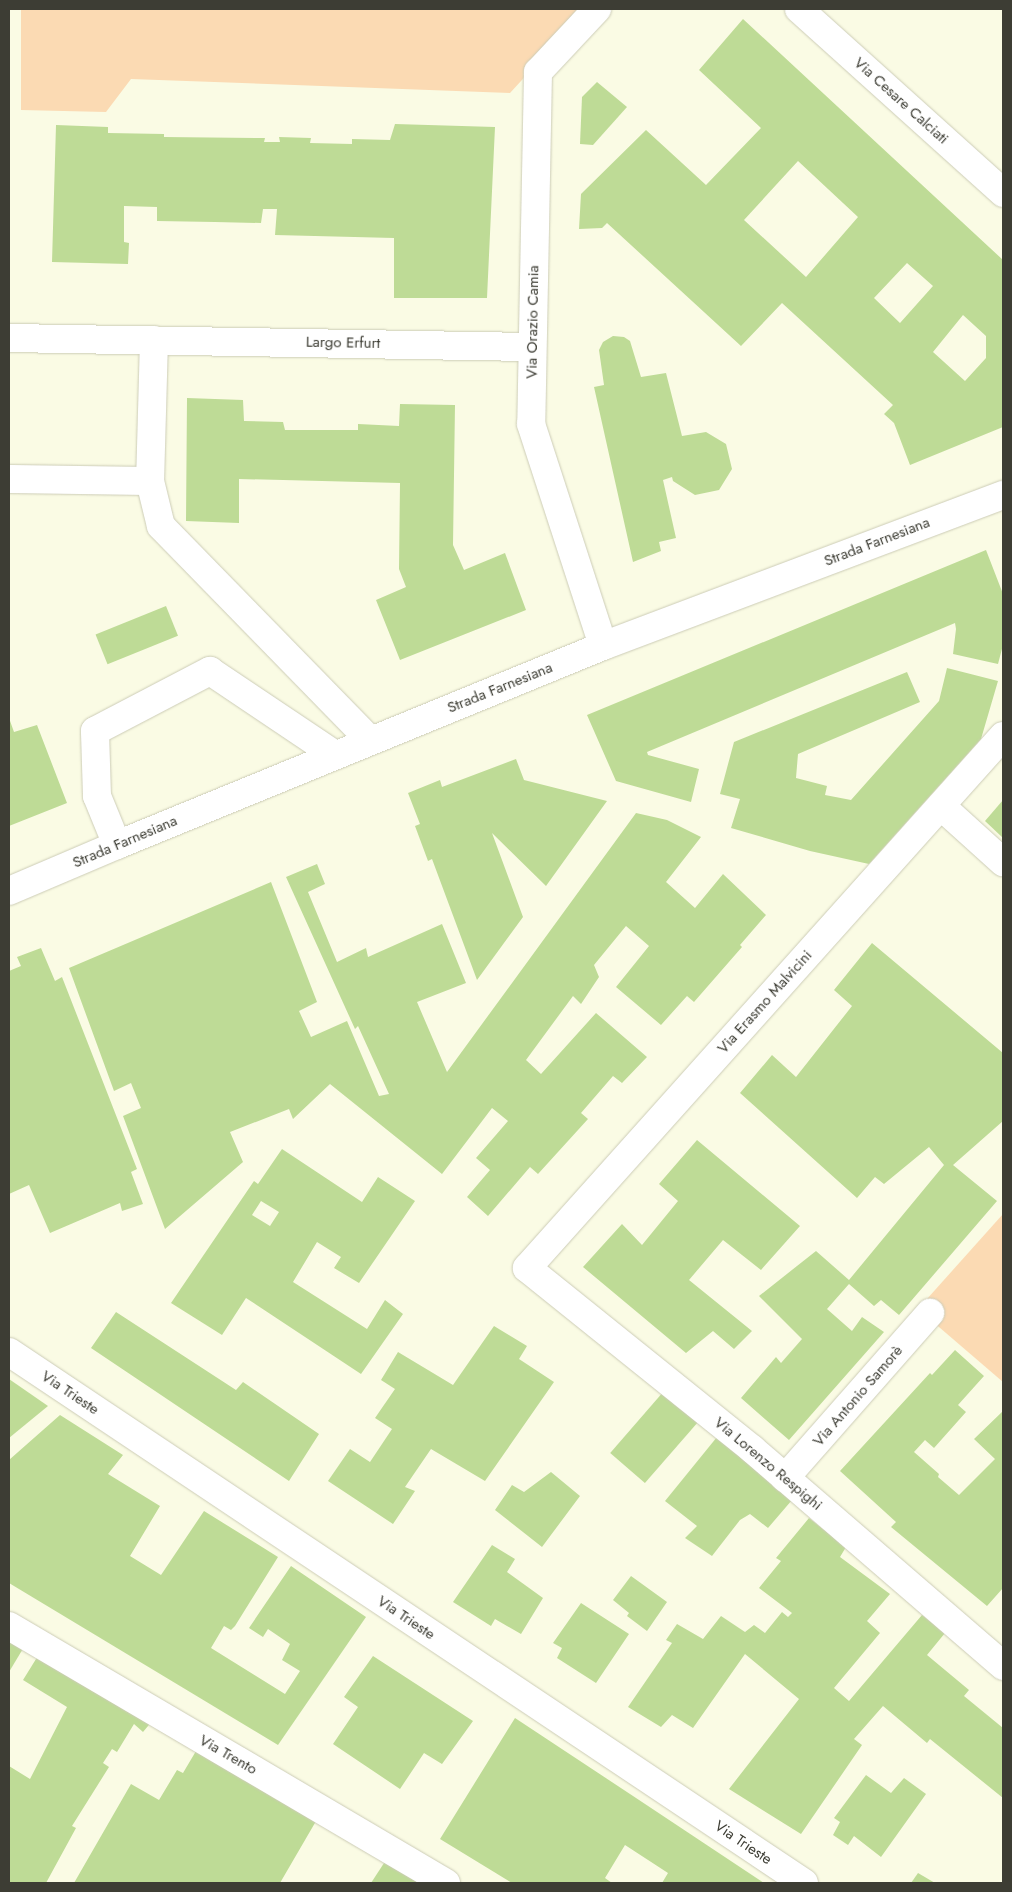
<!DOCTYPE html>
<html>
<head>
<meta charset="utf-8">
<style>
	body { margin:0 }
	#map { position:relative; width:1012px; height:1892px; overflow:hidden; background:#fafbe4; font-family:Jost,sans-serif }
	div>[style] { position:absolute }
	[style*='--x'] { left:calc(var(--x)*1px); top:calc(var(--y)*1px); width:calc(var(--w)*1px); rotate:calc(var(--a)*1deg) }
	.green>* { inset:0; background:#fbdab3 }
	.building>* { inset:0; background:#bedb96; transform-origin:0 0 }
	.roads { filter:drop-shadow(0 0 1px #ccccb6) drop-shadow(0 0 1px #ccccb6) }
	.minor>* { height:28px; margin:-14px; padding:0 14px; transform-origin:14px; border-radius:14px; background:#fff }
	span { translate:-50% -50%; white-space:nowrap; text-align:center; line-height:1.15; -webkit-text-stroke:5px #fff; paint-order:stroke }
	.street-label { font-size:15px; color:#3d3d34 }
	.frame { position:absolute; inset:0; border:10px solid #3d3d34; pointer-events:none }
</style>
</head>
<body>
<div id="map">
	<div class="green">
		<div style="clip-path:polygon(21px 9px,587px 9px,510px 93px,131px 79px,106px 112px,21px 110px)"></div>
		<div style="clip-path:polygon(1003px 1214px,1003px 1382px,918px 1309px)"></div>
	</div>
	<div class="building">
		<div style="clip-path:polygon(evenodd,743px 19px,1003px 260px,1003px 427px,910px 465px,894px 423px,884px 414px,893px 405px,782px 303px,741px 346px,607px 223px,602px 228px,579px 229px,581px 194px,646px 130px,706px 185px,761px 128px,699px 70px,743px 19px,798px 161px,858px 217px,806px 277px,744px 220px,798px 161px,743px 19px,907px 263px,933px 286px,900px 323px,874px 298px,907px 263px,743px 19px,963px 315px,986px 336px,986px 358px,965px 381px,933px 352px,963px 315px)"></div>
		<div style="clip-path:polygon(597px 82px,627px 107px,593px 145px,580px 144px,582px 97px)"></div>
		<div style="clip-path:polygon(395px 124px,495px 127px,487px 298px,394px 298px,394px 238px,275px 235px,277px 209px,263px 209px,261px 223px,215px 222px,157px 221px,157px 207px,124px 206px,124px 242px,129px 243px,128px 264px,52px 262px,56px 125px,108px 127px,108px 133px,164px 134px,164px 137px,265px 138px,264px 142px,280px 142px,279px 137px,311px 138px,310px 143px,352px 144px,352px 139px,390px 140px)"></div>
		<div style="clip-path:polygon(613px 336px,624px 337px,630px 341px,641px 377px,666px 373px,682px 436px,706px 432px,726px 444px,732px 469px,719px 490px,695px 495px,673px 481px,672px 477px,663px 480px,676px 538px,659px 542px,661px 551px,633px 562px,594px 387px,604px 385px,599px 350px,603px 342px)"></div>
		<div style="clip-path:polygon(187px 398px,243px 400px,244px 421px,283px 422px,285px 430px,358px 430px,358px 424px,399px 426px,400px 404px,455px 405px,453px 545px,464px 570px,505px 553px,526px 610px,400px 660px,376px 600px,406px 587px,399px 569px,400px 483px,239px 479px,239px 523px,186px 521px)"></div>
		<div style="clip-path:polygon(986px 550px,1003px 594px,1003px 645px,998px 664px,953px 654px,956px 629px,955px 623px,647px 752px,648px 755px,699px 769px,691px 802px,616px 781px,587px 715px)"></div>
		<div style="left:166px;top:606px;width:32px;height:76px;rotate:68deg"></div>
		<div style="clip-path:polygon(947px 668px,998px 681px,981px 739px,869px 864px,810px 851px,731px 828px,740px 799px,720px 794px,734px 742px,907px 672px,920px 702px,798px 754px,796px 778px,827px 786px,825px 795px,851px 800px,939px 701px)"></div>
		<div style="clip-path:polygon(9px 718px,14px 732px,37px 725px,67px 803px,9px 826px)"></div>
		<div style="clip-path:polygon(516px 759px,524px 780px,607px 801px,546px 886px,492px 833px,523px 917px,477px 980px,432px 859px,428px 861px,415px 826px,420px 824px,408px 793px,440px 780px,442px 787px)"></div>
		<div style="clip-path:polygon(1003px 800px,1003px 838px,985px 821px)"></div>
		<div style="clip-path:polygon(636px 813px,667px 820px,701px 837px,666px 882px,695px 908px,723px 874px,766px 915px,740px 945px,742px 947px,694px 1002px,687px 996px,661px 1025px,616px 987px,649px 946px,626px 926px,594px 965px,599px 977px,581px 1004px,573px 996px,526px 1060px,541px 1074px,596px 1013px,647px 1057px,622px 1083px,613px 1076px,581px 1113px,588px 1119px,538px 1174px,530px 1167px,488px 1216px,467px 1197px,490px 1170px,476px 1158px,508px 1121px,492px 1108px,442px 1174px,330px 1084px,293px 1119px,289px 1109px,230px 1132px,243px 1162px,165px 1229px,123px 1116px,141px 1108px,131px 1083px,114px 1091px,69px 968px,271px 882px,317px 1002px,299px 1011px,311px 1037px,347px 1021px,379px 1096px,389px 1094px,358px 1026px,355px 1029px,286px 877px,317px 864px,325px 884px,308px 892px,337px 962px,366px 948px,368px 957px,442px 924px,466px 983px,417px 1002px,447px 1072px)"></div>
		<div style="clip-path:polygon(872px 943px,1003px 1053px,1003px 1121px,953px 1165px,997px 1201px,899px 1315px,881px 1300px,874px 1306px,849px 1284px,827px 1309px,852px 1331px,862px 1317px,884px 1332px,789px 1440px,741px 1398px,776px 1357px,781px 1363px,802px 1339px,759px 1296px,816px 1251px,849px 1280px,944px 1165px,929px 1147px,884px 1184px,875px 1177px,857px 1198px,740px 1093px,772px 1055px,796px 1077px,852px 1006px,834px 990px)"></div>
		<div style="clip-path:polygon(41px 948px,55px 981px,62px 977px,137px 1169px,131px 1172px,143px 1204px,122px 1211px,120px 1203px,50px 1233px,29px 1185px,9px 1194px,9px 971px,21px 966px,17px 957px)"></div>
		<div style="clip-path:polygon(697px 1140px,800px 1226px,761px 1270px,723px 1240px,689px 1280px,752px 1331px,734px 1349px,713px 1331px,686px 1353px,583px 1267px,622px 1224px,642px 1245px,678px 1201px,659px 1184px)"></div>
		<div style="clip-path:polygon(evenodd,282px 1149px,362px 1202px,378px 1177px,415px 1201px,359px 1283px,334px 1268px,341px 1257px,317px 1242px,293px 1282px,367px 1329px,385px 1300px,403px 1314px,361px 1374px,246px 1298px,222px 1335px,171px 1303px,254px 1181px,258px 1184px,282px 1149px,261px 1201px,279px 1212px,270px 1226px,252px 1215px,261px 1201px)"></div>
		<div style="clip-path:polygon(116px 1312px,236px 1390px,243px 1382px,319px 1434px,289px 1481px,91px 1348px)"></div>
		<div style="clip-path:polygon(494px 1326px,527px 1346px,519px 1359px,554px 1382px,485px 1481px,431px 1449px,405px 1487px,415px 1491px,393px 1524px,328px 1481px,350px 1449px,370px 1462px,392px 1429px,375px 1418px,395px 1389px,381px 1380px,398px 1352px,453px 1385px)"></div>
		<div style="clip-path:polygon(955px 1350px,984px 1376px,958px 1405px,966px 1412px,934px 1448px,925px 1440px,914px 1452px,939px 1474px,938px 1477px,959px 1495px,995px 1459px,974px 1439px,1003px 1411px,1003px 1588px,987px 1606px,891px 1527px,896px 1522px,840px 1471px,930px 1373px,932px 1375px)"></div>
		<div style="clip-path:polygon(9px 1379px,48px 1406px,9px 1438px)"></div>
		<div style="left:664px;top:1391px;width:46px;height:82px;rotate:41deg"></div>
		<div style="clip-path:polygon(60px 1415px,123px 1455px,108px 1474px,160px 1506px,130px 1556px,161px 1575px,204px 1511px,278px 1557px,235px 1626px,231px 1630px,224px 1626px,211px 1648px,285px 1694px,300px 1671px,282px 1660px,290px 1644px,268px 1629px,263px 1637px,249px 1628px,291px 1566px,366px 1617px,278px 1745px,9px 1583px,9px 1460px)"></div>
		<div style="clip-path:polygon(717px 1437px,792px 1500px,768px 1528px,750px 1514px,740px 1520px,712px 1556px,685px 1538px,697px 1526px,665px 1501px)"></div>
		<div style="clip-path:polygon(551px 1472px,580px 1496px,542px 1547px,495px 1510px,512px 1485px,524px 1492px)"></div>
		<div style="clip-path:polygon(809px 1518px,846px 1547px,840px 1557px,890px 1594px,867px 1621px,880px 1633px,834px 1688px,849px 1701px,922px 1615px,945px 1633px,927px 1655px,969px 1690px,964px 1696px,1003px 1728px,1003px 1798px,930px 1739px,927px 1743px,883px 1706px,854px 1739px,862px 1745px,801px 1834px,729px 1789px,799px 1699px,745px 1654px,693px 1728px,672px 1715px,661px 1727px,628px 1707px,672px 1643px,666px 1640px,677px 1624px,703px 1639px,721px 1616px,745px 1632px,754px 1625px,765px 1633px,782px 1612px,788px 1617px,792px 1613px,759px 1588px,781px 1561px,776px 1558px)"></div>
		<div style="clip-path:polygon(492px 1545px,515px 1559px,507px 1572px,543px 1598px,521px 1634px,495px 1619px,491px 1626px,453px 1602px)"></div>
		<div style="clip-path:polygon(631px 1576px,667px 1602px,647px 1631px,627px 1616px,629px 1613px,613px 1600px)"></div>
		<div style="clip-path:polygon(581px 1603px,629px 1634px,596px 1683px,557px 1658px,562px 1648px,553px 1643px)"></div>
		<div style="clip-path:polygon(9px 1638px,24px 1647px,9px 1672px)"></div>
		<div style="clip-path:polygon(41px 1651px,153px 1720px,143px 1732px,134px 1724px,117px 1752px,112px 1749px,103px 1763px,109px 1767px,72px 1826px,76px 1828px,46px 1883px,9px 1883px,9px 1766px,30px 1779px,67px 1707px,23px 1680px)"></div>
		<div style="clip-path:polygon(373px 1656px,473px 1721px,442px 1764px,424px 1753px,400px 1789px,333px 1744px,358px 1707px,344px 1697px)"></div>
		<div style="clip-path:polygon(515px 1718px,630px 1794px,764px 1883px,662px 1883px,668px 1873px,625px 1845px,605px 1878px,612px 1883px,512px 1883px,440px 1839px)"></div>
		<div style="clip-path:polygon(199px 1746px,319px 1816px,280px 1883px,74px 1883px,131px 1784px,159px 1800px,177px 1770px,183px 1773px)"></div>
		<div style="clip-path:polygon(866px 1775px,891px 1793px,904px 1778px,926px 1794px,881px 1857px,854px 1836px,848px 1845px,833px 1835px,840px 1822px,834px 1818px)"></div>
		<div style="clip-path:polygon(386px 1860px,426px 1883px,371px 1883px)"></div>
		<div style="clip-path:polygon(918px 1873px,935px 1883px,911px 1883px)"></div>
	</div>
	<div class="roads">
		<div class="minor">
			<div style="--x:597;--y:9;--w:86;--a:133.1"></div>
			<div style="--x:538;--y:72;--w:352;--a:91.1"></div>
			<div style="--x:531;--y:424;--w:233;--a:72"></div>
			<div style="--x:799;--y:9;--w:275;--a:42"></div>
			<div style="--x:9;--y:338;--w:523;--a:0.99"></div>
			<div style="--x:154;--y:340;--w:141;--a:91.6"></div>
			<div style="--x:150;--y:481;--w:46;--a:76.3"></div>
			<div style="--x:161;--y:526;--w:299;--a:45.7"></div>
			<div style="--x:9;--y:479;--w:141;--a:0.8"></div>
			<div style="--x:1003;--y:736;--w:714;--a:131.82"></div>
			<div style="--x:527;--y:1268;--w:289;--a:38.8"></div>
			<div style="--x:752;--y:1449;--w:332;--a:40.8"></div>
			<div style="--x:941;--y:806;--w:84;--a:42.1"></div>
			<div style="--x:117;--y:845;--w:53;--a:-112.2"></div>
			<div style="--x:97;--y:796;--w:65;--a:-91.8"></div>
			<div style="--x:95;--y:731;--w:130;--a:-27.6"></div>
			<div style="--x:210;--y:671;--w:151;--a:33.9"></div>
			<div style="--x:9;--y:891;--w:117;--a:-23.1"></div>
			<div style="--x:117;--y:845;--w:525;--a:-22.27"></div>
			<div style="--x:603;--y:646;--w:428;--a:-20.7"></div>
			<div style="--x:9;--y:1352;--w:956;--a:33.74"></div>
			<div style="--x:785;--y:1478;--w:220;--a:-48.7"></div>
			<div style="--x:9;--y:1626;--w:507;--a:30.46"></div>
		</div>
	</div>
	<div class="street-label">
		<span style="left:901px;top:101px;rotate:42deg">Via Cesare Calciati</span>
		<span style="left:533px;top:322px;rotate:-89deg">Via Orazio Camia</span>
		<span style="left:343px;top:343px;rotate:1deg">Largo Erfurt</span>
		<span style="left:877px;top:542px;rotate:-21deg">Strada Farnesiana</span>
		<span style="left:500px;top:688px;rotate:-22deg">Strada Farnesiana</span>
		<span style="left:125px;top:842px;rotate:-23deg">Strada Farnesiana</span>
		<span style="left:765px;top:1002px;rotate:-48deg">Via Erasmo Malvicini</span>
		<span style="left:70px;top:1393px;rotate:34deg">Via Trieste</span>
		<span style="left:858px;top:1396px;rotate:-49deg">Via Antonio Samorè</span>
		<span style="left:768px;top:1464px;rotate:40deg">Via Lorenzo Respighi</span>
		<span style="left:406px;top:1618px;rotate:34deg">Via Trieste</span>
		<span style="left:228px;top:1755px;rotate:30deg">Via Trento</span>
		<span style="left:743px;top:1843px;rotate:34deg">Via Trieste</span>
	</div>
	<div class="frame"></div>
</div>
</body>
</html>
